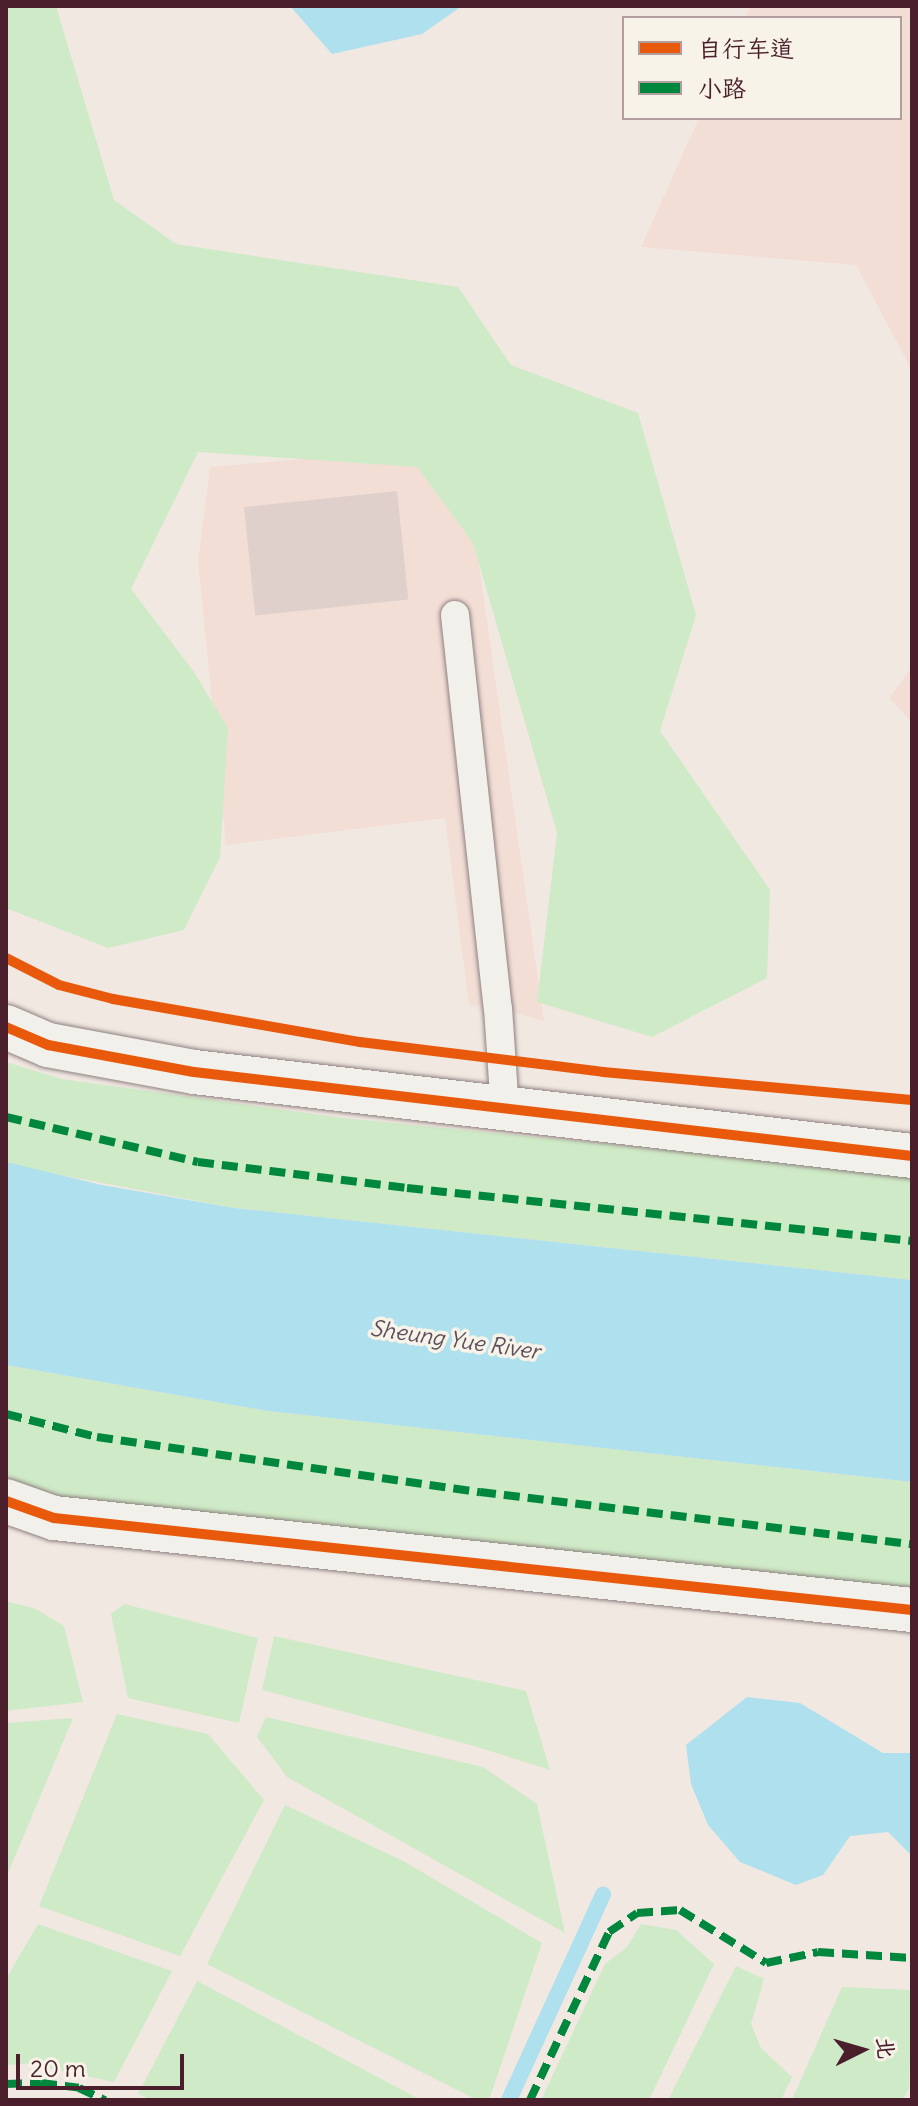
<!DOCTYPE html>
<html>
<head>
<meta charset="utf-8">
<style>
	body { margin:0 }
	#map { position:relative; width:918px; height:2106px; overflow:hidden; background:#f2e8e2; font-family:Delius,"LXGW WenKai TC",sans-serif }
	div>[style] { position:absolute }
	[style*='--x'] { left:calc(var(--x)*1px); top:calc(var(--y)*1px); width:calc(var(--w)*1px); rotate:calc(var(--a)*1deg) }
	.built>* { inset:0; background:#f3ded6 }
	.green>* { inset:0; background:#cfeac6 }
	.water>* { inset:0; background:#aee0ed }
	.stream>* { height:16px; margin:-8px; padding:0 8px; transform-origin:8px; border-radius:8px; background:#aee0ed }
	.building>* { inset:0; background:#dfd0cc; transform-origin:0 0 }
	.roads { filter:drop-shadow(0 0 2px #8e8181) drop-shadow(0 0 2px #8e8181) }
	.lane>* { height:28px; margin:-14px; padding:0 14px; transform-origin:14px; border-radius:14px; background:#f2f0eb }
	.street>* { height:44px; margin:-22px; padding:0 22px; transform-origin:22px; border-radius:22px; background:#f2f0eb }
	.quiet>* { height:8px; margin-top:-4px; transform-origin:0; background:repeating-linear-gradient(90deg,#00873e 0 16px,transparent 0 24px) }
	.cycleway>* { height:10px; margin:-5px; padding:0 5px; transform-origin:5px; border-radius:5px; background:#e8590c }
	span { translate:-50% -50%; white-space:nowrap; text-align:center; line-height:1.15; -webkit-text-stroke:7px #f7f3e8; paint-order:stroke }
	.water-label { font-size:22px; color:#5c4e5d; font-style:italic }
	.frame { position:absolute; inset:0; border:8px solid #4a1f2b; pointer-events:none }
	.legend { position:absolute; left:622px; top:16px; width:280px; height:104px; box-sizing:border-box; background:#f7f3e8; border:2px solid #b29e9c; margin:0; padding:10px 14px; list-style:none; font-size:24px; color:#4a1f2b }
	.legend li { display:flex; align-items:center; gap:16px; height:40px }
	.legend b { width:40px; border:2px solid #b29e9c }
	.north { position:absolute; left:822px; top:2010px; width:80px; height:80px; -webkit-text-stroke:6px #f7f3e8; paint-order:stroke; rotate:85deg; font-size:22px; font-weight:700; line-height:32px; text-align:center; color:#4a1f2b }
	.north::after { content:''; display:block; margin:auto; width:28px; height:36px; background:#4a1f2b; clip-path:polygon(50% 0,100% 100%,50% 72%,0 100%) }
	.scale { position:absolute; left:16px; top:2054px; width:168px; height:36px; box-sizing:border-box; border:4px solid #4a1f2b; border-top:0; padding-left:10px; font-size:24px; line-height:28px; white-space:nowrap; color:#4a1f2b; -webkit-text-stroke:6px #f7f3e8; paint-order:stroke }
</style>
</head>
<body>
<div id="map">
	<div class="built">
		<div style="clip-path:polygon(750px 6px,912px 6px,912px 371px,856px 265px,641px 247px,699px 118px,900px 118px,900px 18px,745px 18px)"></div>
		<div style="clip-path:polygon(462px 445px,544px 1021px,498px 1008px,469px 1005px,445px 818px,226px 845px,198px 562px,210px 467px)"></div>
		<div style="clip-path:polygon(912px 667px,912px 722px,889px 698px)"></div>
	</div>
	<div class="green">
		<div style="clip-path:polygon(6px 6px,56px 6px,114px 200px,176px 244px,458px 287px,511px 365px,638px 413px,696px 615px,660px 731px,770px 890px,767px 978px,652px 1037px,537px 1002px,557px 833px,473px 543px,417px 467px,198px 452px,131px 589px,194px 672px,228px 728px,220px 857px,184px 930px,108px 948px,6px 908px)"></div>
		<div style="clip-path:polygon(6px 1062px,62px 1079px,343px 1118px,912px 1174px,912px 1280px,234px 1208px,29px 1169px,6px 1162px)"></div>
		<div style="clip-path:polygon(6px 1365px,268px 1411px,912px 1482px,912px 1595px,56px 1506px,6px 1488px)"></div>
		<div style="clip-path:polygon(6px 1601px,36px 1609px,64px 1626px,83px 1702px,6px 1711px)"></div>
		<div style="clip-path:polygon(124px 1604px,258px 1638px,239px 1723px,128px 1698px,111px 1614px)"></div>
		<div style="clip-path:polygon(274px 1636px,526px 1691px,550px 1770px,474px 1746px,262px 1690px)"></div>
		<div style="clip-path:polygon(117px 1714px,208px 1734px,264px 1800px,180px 1956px,39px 1906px)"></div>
		<div style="clip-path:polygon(266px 1717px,483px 1767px,537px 1804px,565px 1933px,287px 1777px,257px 1737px)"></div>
		<div style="clip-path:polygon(73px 1718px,6px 1878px,6px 1723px)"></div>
		<div style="clip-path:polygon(285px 1805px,405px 1862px,542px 1943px,489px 2100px,477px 2100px,207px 1964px)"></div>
		<div style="clip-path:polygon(38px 1924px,172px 1971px,114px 2082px,28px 2064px,6px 2065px,6px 1979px)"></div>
		<div style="clip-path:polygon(641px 1924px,676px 1930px,714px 1964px,649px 2100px,541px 2100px,605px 1964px,627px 1947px)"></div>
		<div style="clip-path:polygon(736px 1966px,764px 1979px,751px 2024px,761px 2048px,792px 2077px,781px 2100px,668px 2100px)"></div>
		<div style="clip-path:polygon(197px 1981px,421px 2100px,152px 2100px,138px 2094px)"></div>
		<div style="clip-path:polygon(842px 1987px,912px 1990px,909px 2089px,902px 2100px,792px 2100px)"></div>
	</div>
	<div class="water">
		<div style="clip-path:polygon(290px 6px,462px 6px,422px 34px,332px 54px)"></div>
		<div style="clip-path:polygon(6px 1162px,102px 1185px,234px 1208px,912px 1280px,912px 1482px,268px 1411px,6px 1365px)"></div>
		<div style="clip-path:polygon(747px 1697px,800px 1703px,883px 1753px,912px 1753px,912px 1856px,888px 1832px,850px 1836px,823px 1875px,796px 1885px,740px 1862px,708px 1825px,691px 1784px,686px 1745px)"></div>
	</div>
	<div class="stream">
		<div style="--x:509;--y:2100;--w:226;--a:-65.4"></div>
	</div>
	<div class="building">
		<div style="left:397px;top:491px;width:109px;height:154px;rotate:84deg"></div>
	</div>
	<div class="roads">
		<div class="lane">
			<div style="--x:455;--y:615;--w:395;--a:83.8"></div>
			<div style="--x:498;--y:1008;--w:103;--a:86.1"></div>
		</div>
		<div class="street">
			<div style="--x:6;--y:1027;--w:46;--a:23.2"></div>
			<div style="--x:48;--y:1045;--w:148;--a:10.5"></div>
			<div style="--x:194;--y:1072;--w:723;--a:6.67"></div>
			<div style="--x:6;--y:1501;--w:51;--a:19.5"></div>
			<div style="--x:54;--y:1518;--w:863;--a:6.12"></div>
		</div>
	</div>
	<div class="quiet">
		<div style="--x:6;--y:1117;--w:197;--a:13.2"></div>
		<div style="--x:198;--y:1162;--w:211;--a:7.1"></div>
		<div style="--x:407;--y:1188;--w:508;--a:5.99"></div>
		<div style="--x:6;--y:1414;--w:94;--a:14.2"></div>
		<div style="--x:97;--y:1437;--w:387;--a:8.2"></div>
		<div style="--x:480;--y:1492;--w:435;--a:6.9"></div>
		<div style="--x:6;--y:2084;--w:35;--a:-2"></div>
		<div style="--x:41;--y:2083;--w:38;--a:7"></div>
		<div style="--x:79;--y:2088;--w:29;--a:25"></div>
		<div style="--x:530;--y:2100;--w:186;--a:-64.8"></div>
		<div style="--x:609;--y:1932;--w:34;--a:-34"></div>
		<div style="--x:637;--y:1913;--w:43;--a:-4"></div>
		<div style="--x:680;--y:1910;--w:101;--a:31.6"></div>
		<div style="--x:766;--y:1963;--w:53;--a:-11.9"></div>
		<div style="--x:818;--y:1952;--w:94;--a:3.7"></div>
	</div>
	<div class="cycleway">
		<div style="--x:6;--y:958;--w:59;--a:27"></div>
		<div style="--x:59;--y:985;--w:56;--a:14.5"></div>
		<div style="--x:113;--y:999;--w:251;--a:9.9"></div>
		<div style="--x:360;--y:1042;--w:245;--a:7"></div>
		<div style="--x:603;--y:1072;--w:310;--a:5.2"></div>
		<div style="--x:6;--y:1027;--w:46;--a:23.2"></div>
		<div style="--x:48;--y:1045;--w:148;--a:10.5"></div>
		<div style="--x:194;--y:1072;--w:723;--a:6.67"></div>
		<div style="--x:6;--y:1501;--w:51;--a:19.5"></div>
		<div style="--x:54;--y:1518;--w:863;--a:6.12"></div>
	</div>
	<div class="water-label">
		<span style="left:455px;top:1340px;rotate:8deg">Sheung Yue River</span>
	</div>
	<div class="frame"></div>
	<ul class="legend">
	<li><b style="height:10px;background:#e8590c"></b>自行车道</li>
	<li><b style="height:10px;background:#00873e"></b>小路</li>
	</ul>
	<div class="north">北</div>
	<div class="scale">20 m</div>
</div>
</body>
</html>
